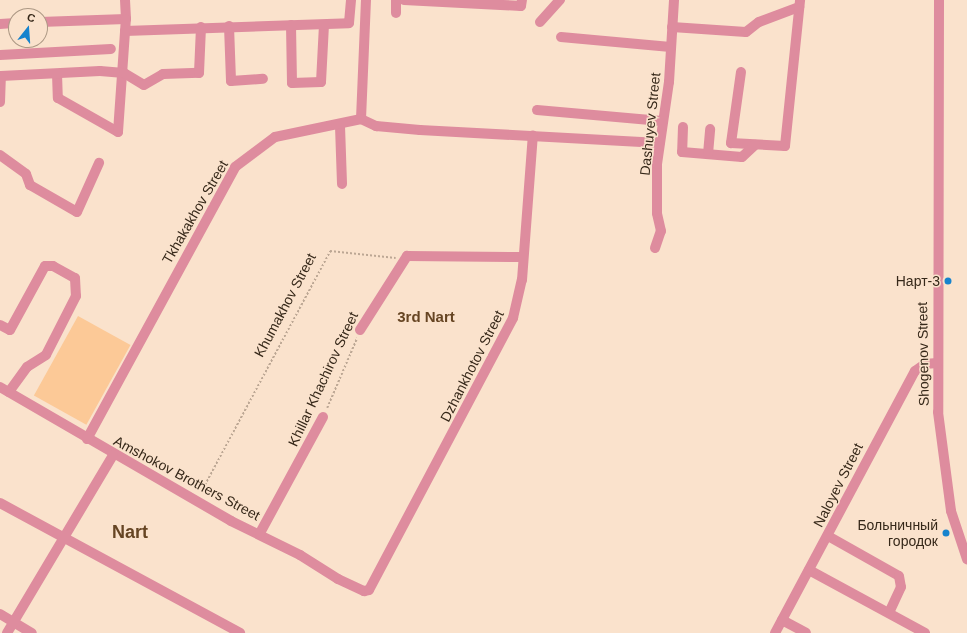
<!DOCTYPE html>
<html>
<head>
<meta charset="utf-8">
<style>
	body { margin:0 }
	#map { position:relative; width:967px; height:633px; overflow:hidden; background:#fae2cc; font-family:Arial,sans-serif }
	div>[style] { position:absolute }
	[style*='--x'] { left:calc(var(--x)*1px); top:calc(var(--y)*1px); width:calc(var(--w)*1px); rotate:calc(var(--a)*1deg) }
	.green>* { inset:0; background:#fcc997; transform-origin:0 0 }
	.path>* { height:1.5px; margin-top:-0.75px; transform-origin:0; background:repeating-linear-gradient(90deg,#bca794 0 2px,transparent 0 4px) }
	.minor>* { height:10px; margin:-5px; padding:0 5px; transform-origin:5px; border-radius:5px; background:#de8c9e }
	.dots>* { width:11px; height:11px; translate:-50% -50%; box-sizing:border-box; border:2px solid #fae2cc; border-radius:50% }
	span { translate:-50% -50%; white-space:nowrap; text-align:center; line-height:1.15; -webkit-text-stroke:3px #fae2cc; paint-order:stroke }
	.street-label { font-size:14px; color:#362819 }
	.poi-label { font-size:14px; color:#362819 }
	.right { translate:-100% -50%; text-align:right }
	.neighbourhood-label { font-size:15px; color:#664523; font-weight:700 }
	.district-label { font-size:18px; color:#664523; font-weight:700 }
	.north { position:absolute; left:8px; top:8px; width:40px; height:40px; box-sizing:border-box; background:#fae2cc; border:1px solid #ac9884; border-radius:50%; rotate:17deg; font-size:11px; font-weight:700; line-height:16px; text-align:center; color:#362819 }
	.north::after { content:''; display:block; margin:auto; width:14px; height:18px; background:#1783cd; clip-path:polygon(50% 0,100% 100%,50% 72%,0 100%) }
</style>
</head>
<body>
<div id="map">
	<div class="green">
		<div style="left:78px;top:316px;width:60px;height:91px;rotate:29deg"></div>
	</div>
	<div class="path">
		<div style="--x:327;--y:408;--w:76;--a:-66.8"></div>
		<div style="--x:201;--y:492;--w:273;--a:-61.8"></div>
		<div style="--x:330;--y:251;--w:66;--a:6.1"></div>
	</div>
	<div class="minor">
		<div style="--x:404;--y:0;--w:117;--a:2.9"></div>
		<div style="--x:521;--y:6;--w:6;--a:-81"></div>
		<div style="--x:939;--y:0;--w:412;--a:90.1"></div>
		<div style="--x:938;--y:412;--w:100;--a:82.5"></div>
		<div style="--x:951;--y:511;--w:51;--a:71.6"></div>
		<div style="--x:396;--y:13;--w:13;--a:-90"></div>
		<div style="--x:40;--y:22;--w:86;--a:-2"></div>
		<div style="--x:126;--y:19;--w:19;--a:-93"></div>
		<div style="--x:540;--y:22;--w:30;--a:-48"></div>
		<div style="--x:0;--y:24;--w:16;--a:-4"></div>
		<div style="--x:291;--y:25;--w:58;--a:89"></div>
		<div style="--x:292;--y:83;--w:29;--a:-2"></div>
		<div style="--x:321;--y:82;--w:57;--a:-87"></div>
		<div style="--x:229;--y:26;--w:55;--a:87.9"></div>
		<div style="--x:231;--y:81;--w:32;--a:-4"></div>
		<div style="--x:672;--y:27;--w:74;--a:3.9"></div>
		<div style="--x:746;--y:32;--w:16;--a:-38"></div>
		<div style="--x:759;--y:22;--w:43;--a:-20.6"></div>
		<div style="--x:125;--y:31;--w:224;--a:-2"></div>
		<div style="--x:349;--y:23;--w:23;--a:-85"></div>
		<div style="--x:561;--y:37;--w:110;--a:5.2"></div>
		<div style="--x:0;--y:55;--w:111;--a:-3.1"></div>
		<div style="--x:741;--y:72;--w:72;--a:98"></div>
		<div style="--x:731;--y:143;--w:54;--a:3.2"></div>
		<div style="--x:785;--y:146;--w:147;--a:-84.1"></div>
		<div style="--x:57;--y:74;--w:24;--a:88"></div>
		<div style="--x:58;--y:98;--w:69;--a:29.5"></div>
		<div style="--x:118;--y:132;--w:113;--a:-86"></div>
		<div style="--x:0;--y:102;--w:26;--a:-88"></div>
		<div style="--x:1;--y:76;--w:99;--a:-2.9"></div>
		<div style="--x:100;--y:71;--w:24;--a:5"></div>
		<div style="--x:124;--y:73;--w:23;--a:31"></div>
		<div style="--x:144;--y:85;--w:22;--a:-30"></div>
		<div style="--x:163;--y:74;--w:36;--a:-2"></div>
		<div style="--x:199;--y:73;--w:46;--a:-87.5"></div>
		<div style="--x:537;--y:110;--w:125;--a:5"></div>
		<div style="--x:361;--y:119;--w:17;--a:25"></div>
		<div style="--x:376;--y:126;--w:44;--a:5.2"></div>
		<div style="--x:420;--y:130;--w:240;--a:3.1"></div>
		<div style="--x:361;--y:119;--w:119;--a:-87.6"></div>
		<div style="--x:340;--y:126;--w:58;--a:88"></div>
		<div style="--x:683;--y:127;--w:25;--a:92"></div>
		<div style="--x:682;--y:152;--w:60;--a:4.8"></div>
		<div style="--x:742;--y:157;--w:18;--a:-43"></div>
		<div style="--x:708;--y:154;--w:25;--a:-85"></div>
		<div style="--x:0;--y:155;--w:32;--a:36"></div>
		<div style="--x:26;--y:174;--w:12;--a:70"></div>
		<div style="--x:30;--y:185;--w:54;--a:29.9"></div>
		<div style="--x:77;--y:212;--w:54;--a:-65.8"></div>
		<div style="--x:655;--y:248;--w:18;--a:-71"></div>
		<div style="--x:661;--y:231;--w:18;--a:-103"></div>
		<div style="--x:657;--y:213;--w:49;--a:-90"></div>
		<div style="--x:657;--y:164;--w:83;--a:-81.7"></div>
		<div style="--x:669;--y:82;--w:82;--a:-86.5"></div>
		<div style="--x:0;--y:325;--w:11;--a:27"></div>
		<div style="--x:10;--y:330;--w:73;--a:-61.3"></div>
		<div style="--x:45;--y:266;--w:8;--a:0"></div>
		<div style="--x:53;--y:266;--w:25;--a:29"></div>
		<div style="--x:75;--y:278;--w:18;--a:87"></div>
		<div style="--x:76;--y:296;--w:66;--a:117"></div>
		<div style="--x:46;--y:355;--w:22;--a:148"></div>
		<div style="--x:27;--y:367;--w:31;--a:126"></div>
		<div style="--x:360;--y:330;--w:88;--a:-57.6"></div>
		<div style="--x:407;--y:256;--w:116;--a:0.5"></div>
		<div style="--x:0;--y:387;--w:267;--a:30.1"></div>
		<div style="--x:231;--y:521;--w:77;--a:26.2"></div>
		<div style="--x:300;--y:555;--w:45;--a:32.3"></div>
		<div style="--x:338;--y:579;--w:29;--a:25"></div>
		<div style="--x:364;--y:591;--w:5;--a:-11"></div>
		<div style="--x:369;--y:590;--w:308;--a:-62.1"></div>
		<div style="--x:513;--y:318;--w:39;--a:-77"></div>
		<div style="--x:522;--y:280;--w:145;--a:-85.7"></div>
		<div style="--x:87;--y:439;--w:310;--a:-61.4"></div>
		<div style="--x:235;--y:167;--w:50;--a:-36.9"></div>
		<div style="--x:275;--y:137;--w:88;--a:-11.8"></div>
		<div style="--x:0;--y:503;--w:273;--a:28.4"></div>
		<div style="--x:260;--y:533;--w:132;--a:-61.5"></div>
		<div style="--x:828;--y:536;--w:81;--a:29.4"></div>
		<div style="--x:899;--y:576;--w:11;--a:80"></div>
		<div style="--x:901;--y:587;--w:26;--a:115"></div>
		<div style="--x:809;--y:570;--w:132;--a:28.5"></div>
		<div style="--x:0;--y:614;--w:37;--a:31"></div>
		<div style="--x:782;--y:620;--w:27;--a:28"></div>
		<div style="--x:7;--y:633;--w:207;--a:-59.2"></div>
		<div style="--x:775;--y:633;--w:297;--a:-61.9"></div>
		<div style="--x:915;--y:371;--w:12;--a:-35"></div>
		<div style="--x:925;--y:364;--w:12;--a:-5"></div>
	</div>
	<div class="dots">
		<div style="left:948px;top:281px;background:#1783cd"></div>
		<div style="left:946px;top:533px;background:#1783cd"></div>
	</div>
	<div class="street-label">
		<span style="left:650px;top:124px;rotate:-84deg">Dashuyev Street</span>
		<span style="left:195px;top:212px;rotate:-60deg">Tkhakakhov Street</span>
		<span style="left:285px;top:305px;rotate:-62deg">Khumakhov Street</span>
		<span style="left:923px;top:354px;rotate:-91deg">Shogenov Street</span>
		<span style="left:472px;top:366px;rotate:-63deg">Dzhankhotov Street</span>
		<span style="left:323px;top:379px;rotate:-65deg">Khillar Khachirov Street</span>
		<span style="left:187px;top:478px;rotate:28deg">Amshokov Brothers Street</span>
		<span style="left:838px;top:485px;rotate:-63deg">Naloyev Street</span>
	</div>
	<div class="poi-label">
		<span class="right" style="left:940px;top:281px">Нарт-3</span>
		<span class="right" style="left:938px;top:533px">Больничный<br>городок</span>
	</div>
	<div class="neighbourhood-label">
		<span style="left:426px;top:317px">3rd Nart</span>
	</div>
	<div class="district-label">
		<span style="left:130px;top:532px">Nart</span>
	</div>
	<div class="north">С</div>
</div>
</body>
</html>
